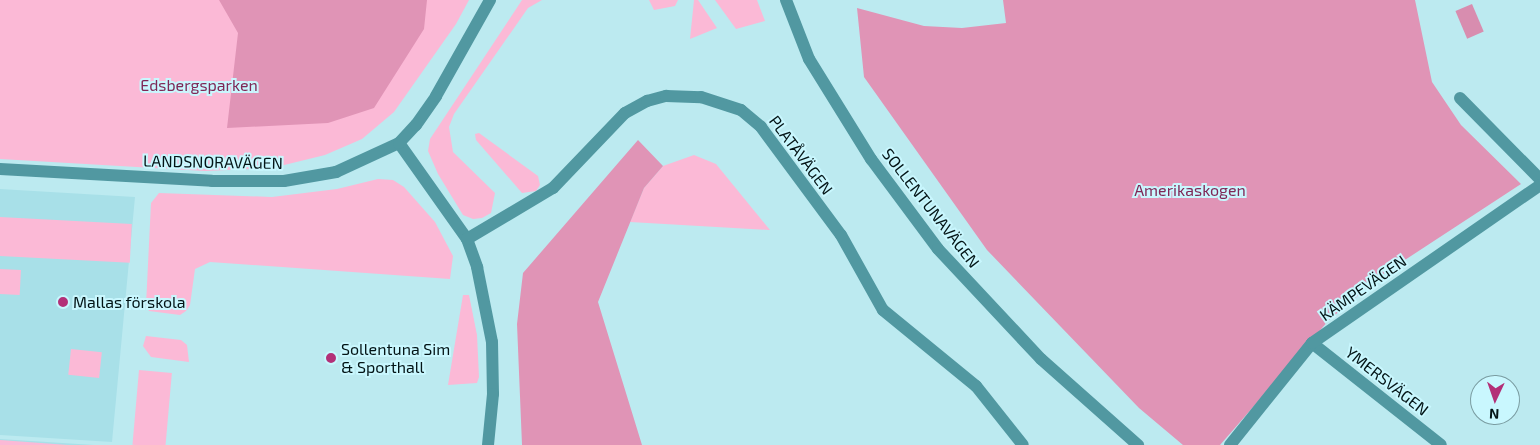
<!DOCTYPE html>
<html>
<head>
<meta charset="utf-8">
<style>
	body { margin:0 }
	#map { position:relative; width:1540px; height:445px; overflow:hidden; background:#bceaf0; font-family:"Exo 2",sans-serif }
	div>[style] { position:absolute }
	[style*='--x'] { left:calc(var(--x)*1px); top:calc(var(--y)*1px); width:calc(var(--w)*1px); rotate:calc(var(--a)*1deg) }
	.built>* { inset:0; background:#a8e0e8 }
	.green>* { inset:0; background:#fbb9d6; transform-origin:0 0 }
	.forest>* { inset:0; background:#e094b6 }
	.water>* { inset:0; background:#d88daf; transform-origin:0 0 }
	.minor>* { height:12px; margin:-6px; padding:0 6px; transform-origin:6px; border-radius:6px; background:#5198a1 }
	.tertiary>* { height:12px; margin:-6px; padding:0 6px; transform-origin:6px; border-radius:6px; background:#5198a1 }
	.dots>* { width:14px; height:14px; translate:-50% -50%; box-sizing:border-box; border:2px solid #c9f7fe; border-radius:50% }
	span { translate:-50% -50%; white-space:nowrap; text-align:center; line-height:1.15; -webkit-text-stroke:4px #c9f7fe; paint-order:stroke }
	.park-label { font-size:16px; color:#7f2756 }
	.street-label { font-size:16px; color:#031416 }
	.poi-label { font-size:16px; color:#031416 }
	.left { translate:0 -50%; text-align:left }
	.north { position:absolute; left:1470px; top:375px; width:50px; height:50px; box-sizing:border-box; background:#c9f7fe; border:1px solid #7a9ca1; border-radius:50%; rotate:183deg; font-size:14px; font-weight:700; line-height:20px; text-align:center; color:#031416 }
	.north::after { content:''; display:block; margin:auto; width:18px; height:22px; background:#b33078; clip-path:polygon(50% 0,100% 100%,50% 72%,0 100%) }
</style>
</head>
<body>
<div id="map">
	<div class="built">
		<div style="clip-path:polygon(0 189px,135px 197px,112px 442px,0 435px)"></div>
		<div style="clip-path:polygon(0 439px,94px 445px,0 445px)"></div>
	</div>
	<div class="green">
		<div style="clip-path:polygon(0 0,469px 0,456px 24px,394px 112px,362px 139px,325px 155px,272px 168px,205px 171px,0 159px)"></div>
		<div style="clip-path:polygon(522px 0,542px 0,528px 8px,454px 114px,449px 127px,453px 152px,495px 193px,491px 213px,482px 218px,473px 219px,463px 215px,438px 174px,428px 151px,430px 139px)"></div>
		<div style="clip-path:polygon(649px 0,678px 0,675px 6px,654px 10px)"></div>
		<div style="clip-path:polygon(694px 0,698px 0,717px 28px,690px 39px)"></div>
		<div style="clip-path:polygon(715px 0,757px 0,765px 21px,736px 29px)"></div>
		<div style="clip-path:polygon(479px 133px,538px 176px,540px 185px,536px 191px,522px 193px,476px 140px,475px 134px)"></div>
		<div style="clip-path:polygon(694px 155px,716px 164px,770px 230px,630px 222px,644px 188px,663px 166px)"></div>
		<div style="clip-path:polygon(378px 179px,393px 180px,404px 187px,435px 222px,453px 256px,450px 279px,210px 262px,195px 269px,190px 305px,186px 311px,180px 315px,149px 311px,146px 305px,151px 203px,159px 193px,272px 197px,337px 189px)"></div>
		<div style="left:0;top:217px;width:132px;height:39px;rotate:3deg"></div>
		<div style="left:0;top:269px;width:21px;height:25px;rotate:3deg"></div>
		<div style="clip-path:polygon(463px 295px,469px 295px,477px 335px,479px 377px,477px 383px,448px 385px)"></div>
		<div style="clip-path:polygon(146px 336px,181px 340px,187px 345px,189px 362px,151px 357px,143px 346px)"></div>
		<div style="left:71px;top:349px;width:31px;height:26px;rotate:6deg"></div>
		<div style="left:139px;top:370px;width:33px;height:75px;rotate:5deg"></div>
		<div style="clip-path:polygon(0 440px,68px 445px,0 445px)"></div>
	</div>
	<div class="forest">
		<div style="clip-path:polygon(219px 0,427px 0,424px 29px,374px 108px,328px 123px,227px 128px,238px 33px)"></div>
		<div style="clip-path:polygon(1003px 0,1415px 0,1432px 82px,1461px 125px,1521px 184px,1385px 273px,1329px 320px,1220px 445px,1183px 445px,1139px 408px,987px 250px,864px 77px,857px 8px,924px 26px,962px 28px,1006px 23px)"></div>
		<div style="clip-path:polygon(638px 140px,663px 166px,644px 188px,598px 302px,642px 445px,522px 445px,517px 324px,523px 273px)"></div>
	</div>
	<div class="water">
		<div style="left:1472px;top:4px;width:30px;height:18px;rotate:67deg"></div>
	</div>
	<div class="minor">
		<div style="--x:1460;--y:98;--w:114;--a:45.4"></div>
		<div style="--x:399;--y:143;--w:118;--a:54.7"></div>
		<div style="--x:467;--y:239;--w:30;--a:70"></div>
		<div style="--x:477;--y:267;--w:76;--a:78.7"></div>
		<div style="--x:492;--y:342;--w:52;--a:88.9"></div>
		<div style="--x:493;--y:394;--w:51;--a:95.6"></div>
		<div style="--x:0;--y:169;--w:212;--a:3.2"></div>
		<div style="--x:212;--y:181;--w:72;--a:0"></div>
		<div style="--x:284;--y:181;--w:53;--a:-9.8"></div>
		<div style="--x:336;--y:172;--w:69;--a:-24.7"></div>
		<div style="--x:399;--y:143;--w:25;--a:-47"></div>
		<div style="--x:416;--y:125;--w:35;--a:-55"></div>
		<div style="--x:436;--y:96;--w:110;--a:-60.6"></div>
		<div style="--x:467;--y:239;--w:100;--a:-30.7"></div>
		<div style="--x:553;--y:188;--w:104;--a:-46.2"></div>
		<div style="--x:625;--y:113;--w:25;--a:-29"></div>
		<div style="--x:647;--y:101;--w:20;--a:-15"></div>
		<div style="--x:666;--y:96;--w:35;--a:2"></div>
		<div style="--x:701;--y:97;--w:42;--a:18"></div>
		<div style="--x:741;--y:110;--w:26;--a:40"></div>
		<div style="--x:761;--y:127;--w:134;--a:53.5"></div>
		<div style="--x:841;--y:235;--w:86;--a:60.8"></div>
		<div style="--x:883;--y:310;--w:120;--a:39.3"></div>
		<div style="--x:976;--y:386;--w:75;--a:51.5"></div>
		<div style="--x:1312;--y:343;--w:164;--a:38.3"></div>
		<div style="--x:1230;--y:445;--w:131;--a:-51.2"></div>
		<div style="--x:1312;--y:343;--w:277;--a:-34.7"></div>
	</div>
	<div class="tertiary">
		<div style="--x:786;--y:0;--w:63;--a:68.7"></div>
		<div style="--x:809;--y:59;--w:118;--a:58.2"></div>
		<div style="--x:871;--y:159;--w:112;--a:53.3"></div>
		<div style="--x:938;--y:249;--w:151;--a:46.9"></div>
		<div style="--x:1041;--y:359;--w:130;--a:41.6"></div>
	</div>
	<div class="dots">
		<div style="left:63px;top:302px;background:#b33078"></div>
		<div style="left:331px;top:358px;background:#b33078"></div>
	</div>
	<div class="park-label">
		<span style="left:199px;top:85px">Edsbergsparken</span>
		<span style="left:1190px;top:190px">Amerikaskogen</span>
	</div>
	<div class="street-label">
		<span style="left:801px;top:155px;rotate:53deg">PLATÅVÄGEN</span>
		<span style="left:213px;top:162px;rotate:1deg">LANDSNORAVÄGEN</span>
		<span style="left:931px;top:208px;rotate:52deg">SOLLENTUNAVÄGEN</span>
		<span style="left:1363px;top:288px;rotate:-35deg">KÄMPEVÄGEN</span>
		<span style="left:1387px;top:381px;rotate:38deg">YMERSVÄGEN</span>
	</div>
	<div class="poi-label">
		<span class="left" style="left:73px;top:302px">Mallas förskola</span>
		<span class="left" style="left:341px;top:358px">Sollentuna Sim<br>&amp; Sporthall</span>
	</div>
	<div class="north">N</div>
</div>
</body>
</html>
